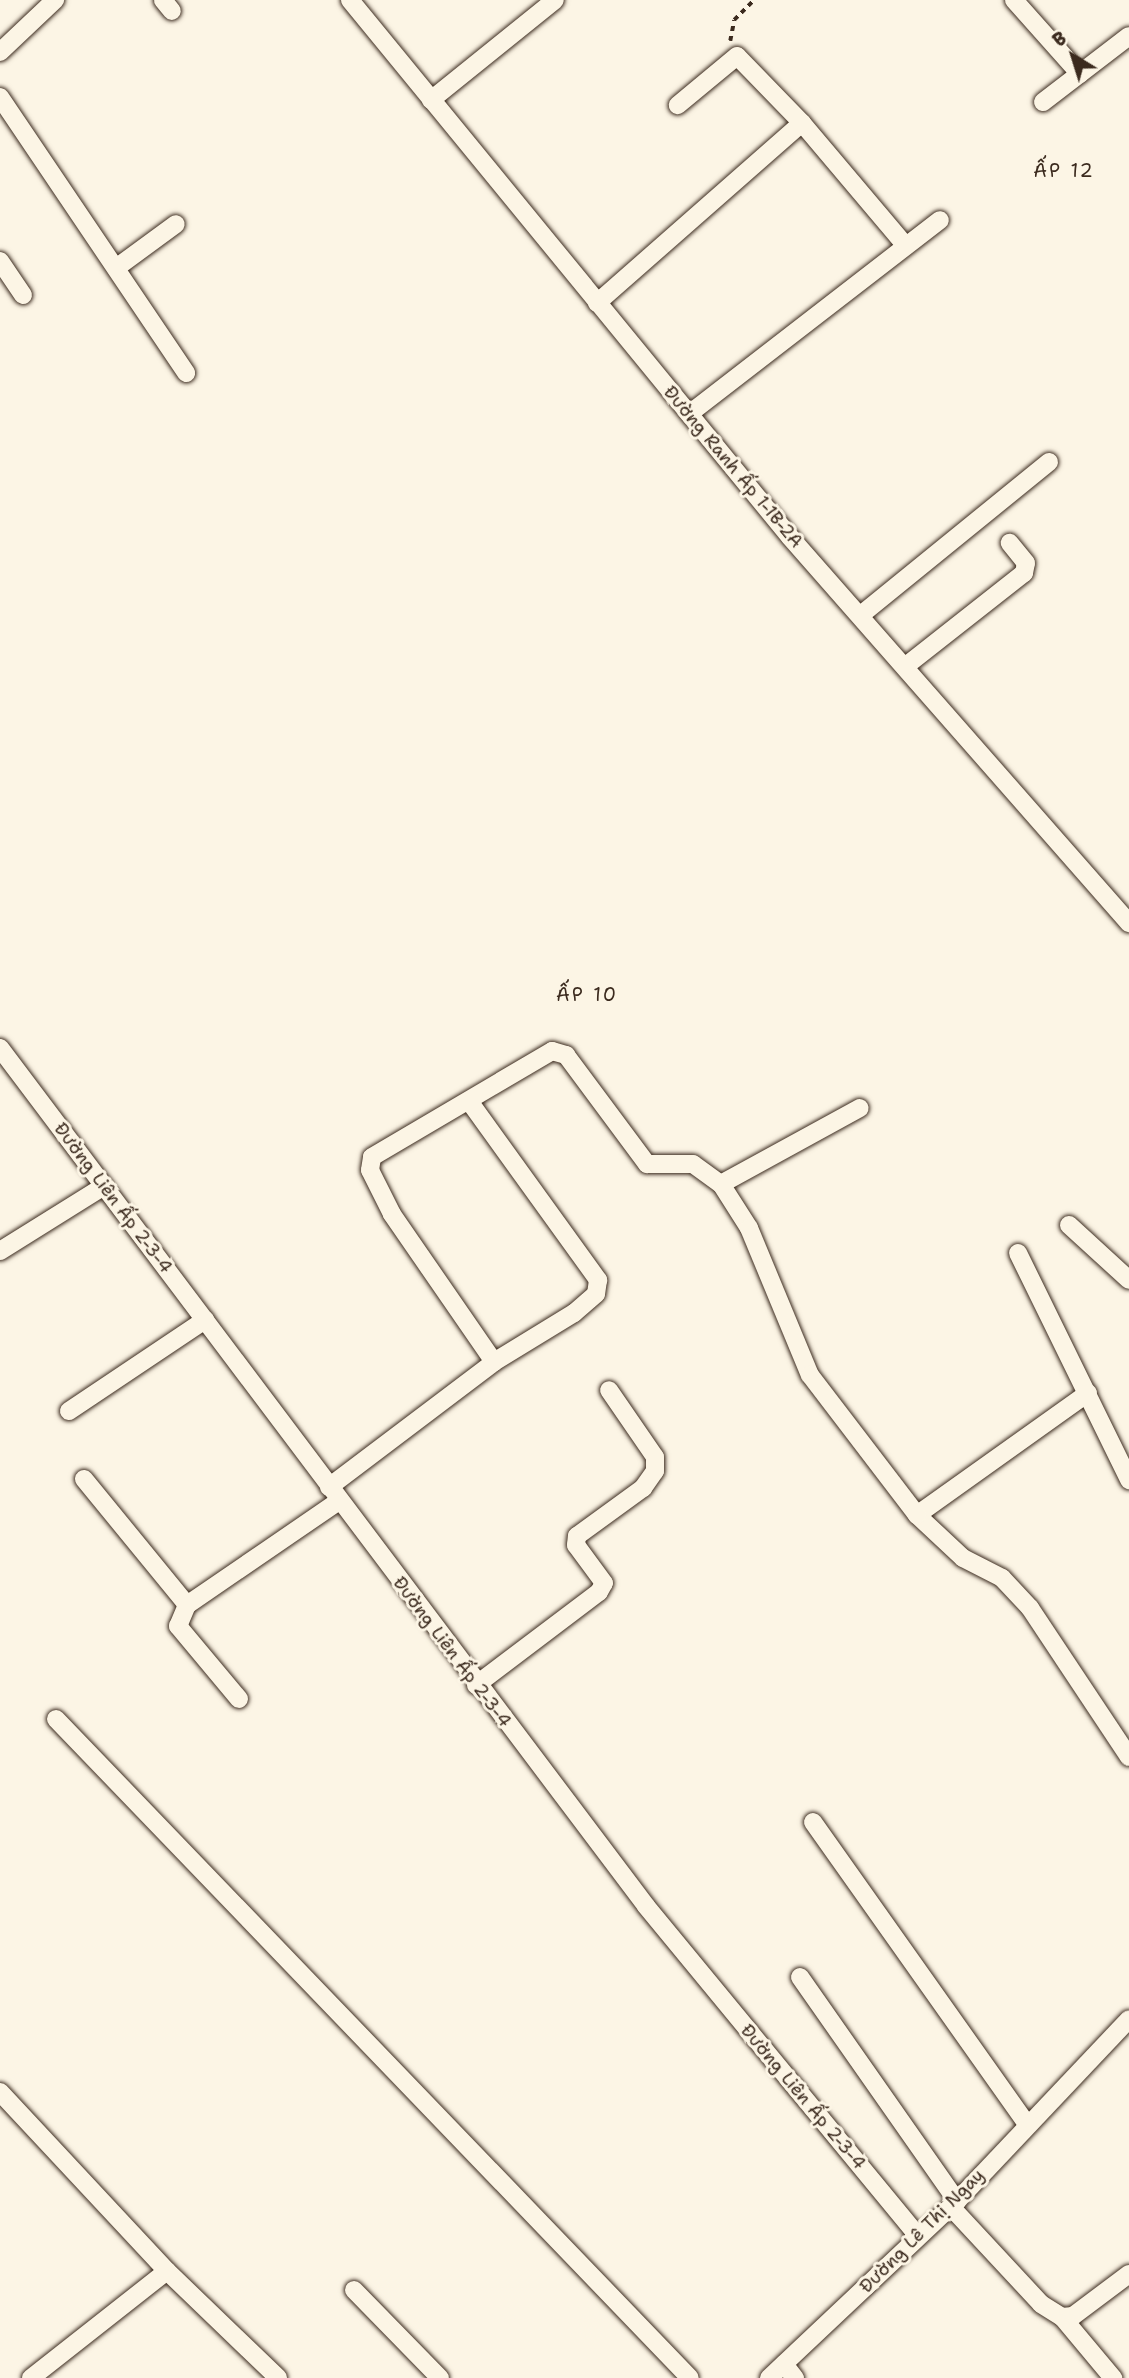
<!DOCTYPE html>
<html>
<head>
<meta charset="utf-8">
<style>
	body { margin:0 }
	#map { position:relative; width:1129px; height:2378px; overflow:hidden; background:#fcf5e5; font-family:"Shantell Sans",sans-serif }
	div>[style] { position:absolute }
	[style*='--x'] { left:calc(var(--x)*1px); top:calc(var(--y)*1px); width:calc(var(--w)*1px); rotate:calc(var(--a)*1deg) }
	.path>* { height:3.5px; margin-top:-1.75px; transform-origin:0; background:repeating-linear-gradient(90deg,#3b2a1e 0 5px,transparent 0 10px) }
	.roads { filter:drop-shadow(0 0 2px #3b2a1e) drop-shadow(0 0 2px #3b2a1e) }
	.minor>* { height:18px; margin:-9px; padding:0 9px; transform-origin:9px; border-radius:9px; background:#fcf5e5 }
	span { translate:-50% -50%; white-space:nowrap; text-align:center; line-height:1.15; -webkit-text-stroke:6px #fcf5e5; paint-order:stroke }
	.street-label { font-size:18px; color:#3b2a1e }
	.neighbourhood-label { font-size:19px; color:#3b2a1e; letter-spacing:2px }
	.north { position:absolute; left:1038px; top:21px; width:70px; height:70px; -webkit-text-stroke:5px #fcf5e5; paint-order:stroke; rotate:322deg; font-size:19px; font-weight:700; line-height:28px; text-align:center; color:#3b2a1e }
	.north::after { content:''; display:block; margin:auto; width:24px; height:32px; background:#3b2a1e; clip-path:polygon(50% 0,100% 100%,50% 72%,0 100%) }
</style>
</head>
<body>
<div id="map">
	<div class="path">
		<div style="--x:730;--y:41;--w:21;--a:-79"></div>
		<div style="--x:734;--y:20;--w:28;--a:-45"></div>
	</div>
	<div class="roads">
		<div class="minor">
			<div style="--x:163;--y:0;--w:14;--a:51"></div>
			<div style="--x:350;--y:0;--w:694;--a:50.67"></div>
			<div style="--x:790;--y:537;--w:514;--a:48.71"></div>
			<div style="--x:1014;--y:0;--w:99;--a:48.3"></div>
			<div style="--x:0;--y:52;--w:76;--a:-43.4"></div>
			<div style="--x:0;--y:97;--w:333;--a:56"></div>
			<div style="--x:431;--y:100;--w:159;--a:-38.9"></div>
			<div style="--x:1043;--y:102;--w:108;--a:-37.5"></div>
			<div style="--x:802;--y:123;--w:161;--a:49.8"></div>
			<div style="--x:0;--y:261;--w:41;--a:55.9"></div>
			<div style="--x:116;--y:268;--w:74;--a:-36.3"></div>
			<div style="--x:597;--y:303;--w:273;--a:-41.3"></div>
			<div style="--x:802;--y:123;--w:93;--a:-134.1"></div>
			<div style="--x:737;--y:56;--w:77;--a:140.3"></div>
			<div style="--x:689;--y:414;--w:317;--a:-37.7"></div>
			<div style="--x:862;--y:614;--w:241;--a:-39.1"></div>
			<div style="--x:907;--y:665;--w:149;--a:-38.2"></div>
			<div style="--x:1024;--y:573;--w:10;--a:-79"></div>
			<div style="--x:1026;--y:563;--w:26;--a:-129"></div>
			<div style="--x:0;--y:1048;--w:1074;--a:53.02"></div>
			<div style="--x:646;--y:1906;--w:424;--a:50.5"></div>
			<div style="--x:916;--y:2233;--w:11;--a:117"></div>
			<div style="--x:469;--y:1101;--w:221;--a:54.2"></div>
			<div style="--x:598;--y:1280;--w:14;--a:98"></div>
			<div style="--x:596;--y:1294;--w:29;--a:139"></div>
			<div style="--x:574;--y:1313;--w:94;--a:148.5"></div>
			<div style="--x:721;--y:1184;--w:158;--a:-28.7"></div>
			<div style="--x:1069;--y:1225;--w:81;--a:42.5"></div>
			<div style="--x:0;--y:1251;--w:123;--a:-32"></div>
			<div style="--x:1018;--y:1253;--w:253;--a:63.9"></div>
			<div style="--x:1088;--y:1393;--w:210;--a:144.5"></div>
			<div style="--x:917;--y:1515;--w:63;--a:43.1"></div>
			<div style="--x:963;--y:1558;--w:44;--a:27.1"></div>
			<div style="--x:1002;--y:1578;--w:41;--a:47"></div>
			<div style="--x:1030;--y:1608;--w:179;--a:56.4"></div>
			<div style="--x:69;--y:1411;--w:164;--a:-33.8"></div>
			<div style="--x:84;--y:1479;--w:163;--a:50.7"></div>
			<div style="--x:187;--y:1605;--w:184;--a:-34.4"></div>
			<div style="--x:329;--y:1487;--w:207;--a:-37.1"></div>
			<div style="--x:494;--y:1362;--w:180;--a:-124.6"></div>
			<div style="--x:392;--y:1214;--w:49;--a:-116.6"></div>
			<div style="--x:370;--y:1170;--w:13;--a:-81"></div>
			<div style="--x:372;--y:1157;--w:209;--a:-30.5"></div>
			<div style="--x:552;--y:1051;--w:15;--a:16"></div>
			<div style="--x:566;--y:1055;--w:136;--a:53.4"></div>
			<div style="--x:647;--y:1164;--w:46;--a:0"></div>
			<div style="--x:693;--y:1164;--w:34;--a:36"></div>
			<div style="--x:721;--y:1184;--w:52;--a:57.5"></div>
			<div style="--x:749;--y:1228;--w:159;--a:67.5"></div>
			<div style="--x:810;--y:1375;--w:176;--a:52.6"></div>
			<div style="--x:187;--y:1605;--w:23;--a:113"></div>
			<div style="--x:178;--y:1626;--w:95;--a:50.1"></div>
			<div style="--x:476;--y:1685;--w:154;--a:-37.1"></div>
			<div style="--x:599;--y:1592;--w:10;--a:-61"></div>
			<div style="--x:604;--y:1583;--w:47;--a:-126.4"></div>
			<div style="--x:576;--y:1545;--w:9;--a:-84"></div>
			<div style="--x:577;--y:1536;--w:82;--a:-36"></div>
			<div style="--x:643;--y:1488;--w:21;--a:-55"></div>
			<div style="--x:655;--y:1471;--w:14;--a:-90"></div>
			<div style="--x:655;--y:1457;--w:81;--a:-124.5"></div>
			<div style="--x:56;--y:1719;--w:914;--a:46.11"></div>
			<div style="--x:813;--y:1822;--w:369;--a:54.7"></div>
			<div style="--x:800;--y:1977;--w:274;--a:55"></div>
			<div style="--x:0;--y:2092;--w:245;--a:47"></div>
			<div style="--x:951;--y:2207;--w:132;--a:47.1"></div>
			<div style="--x:1041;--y:2304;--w:25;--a:32"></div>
			<div style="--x:1062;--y:2317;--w:11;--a:-5"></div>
			<div style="--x:1073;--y:2316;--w:70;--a:-36.9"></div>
			<div style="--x:354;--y:2290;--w:123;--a:45.7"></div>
			<div style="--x:1062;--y:2317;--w:80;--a:50.1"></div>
			<div style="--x:784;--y:2364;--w:18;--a:52"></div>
			<div style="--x:31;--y:2378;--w:173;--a:-38.2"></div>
			<div style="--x:167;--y:2271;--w:154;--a:43.9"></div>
			<div style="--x:769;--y:2378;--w:258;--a:-43.3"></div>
			<div style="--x:957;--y:2201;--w:250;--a:-46.6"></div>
		</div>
	</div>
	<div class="street-label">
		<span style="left:733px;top:467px;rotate:50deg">Đường Ranh Ấp 1-1B-2A</span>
		<span style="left:113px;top:1198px;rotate:53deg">Đường Liên Ấp 2-3-4</span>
		<span style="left:452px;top:1652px;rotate:53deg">Đường Liên Ấp 2-3-4</span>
		<span style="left:803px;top:2097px;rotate:50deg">Đường Liên Ấp 2-3-4</span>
		<span style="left:922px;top:2231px;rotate:-45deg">Đường Lê Thị Ngay</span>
	</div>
	<div class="neighbourhood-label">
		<span style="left:1064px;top:171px">ẤP 12</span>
		<span style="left:587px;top:995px">ẤP 10</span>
	</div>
	<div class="north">B</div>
</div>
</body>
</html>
